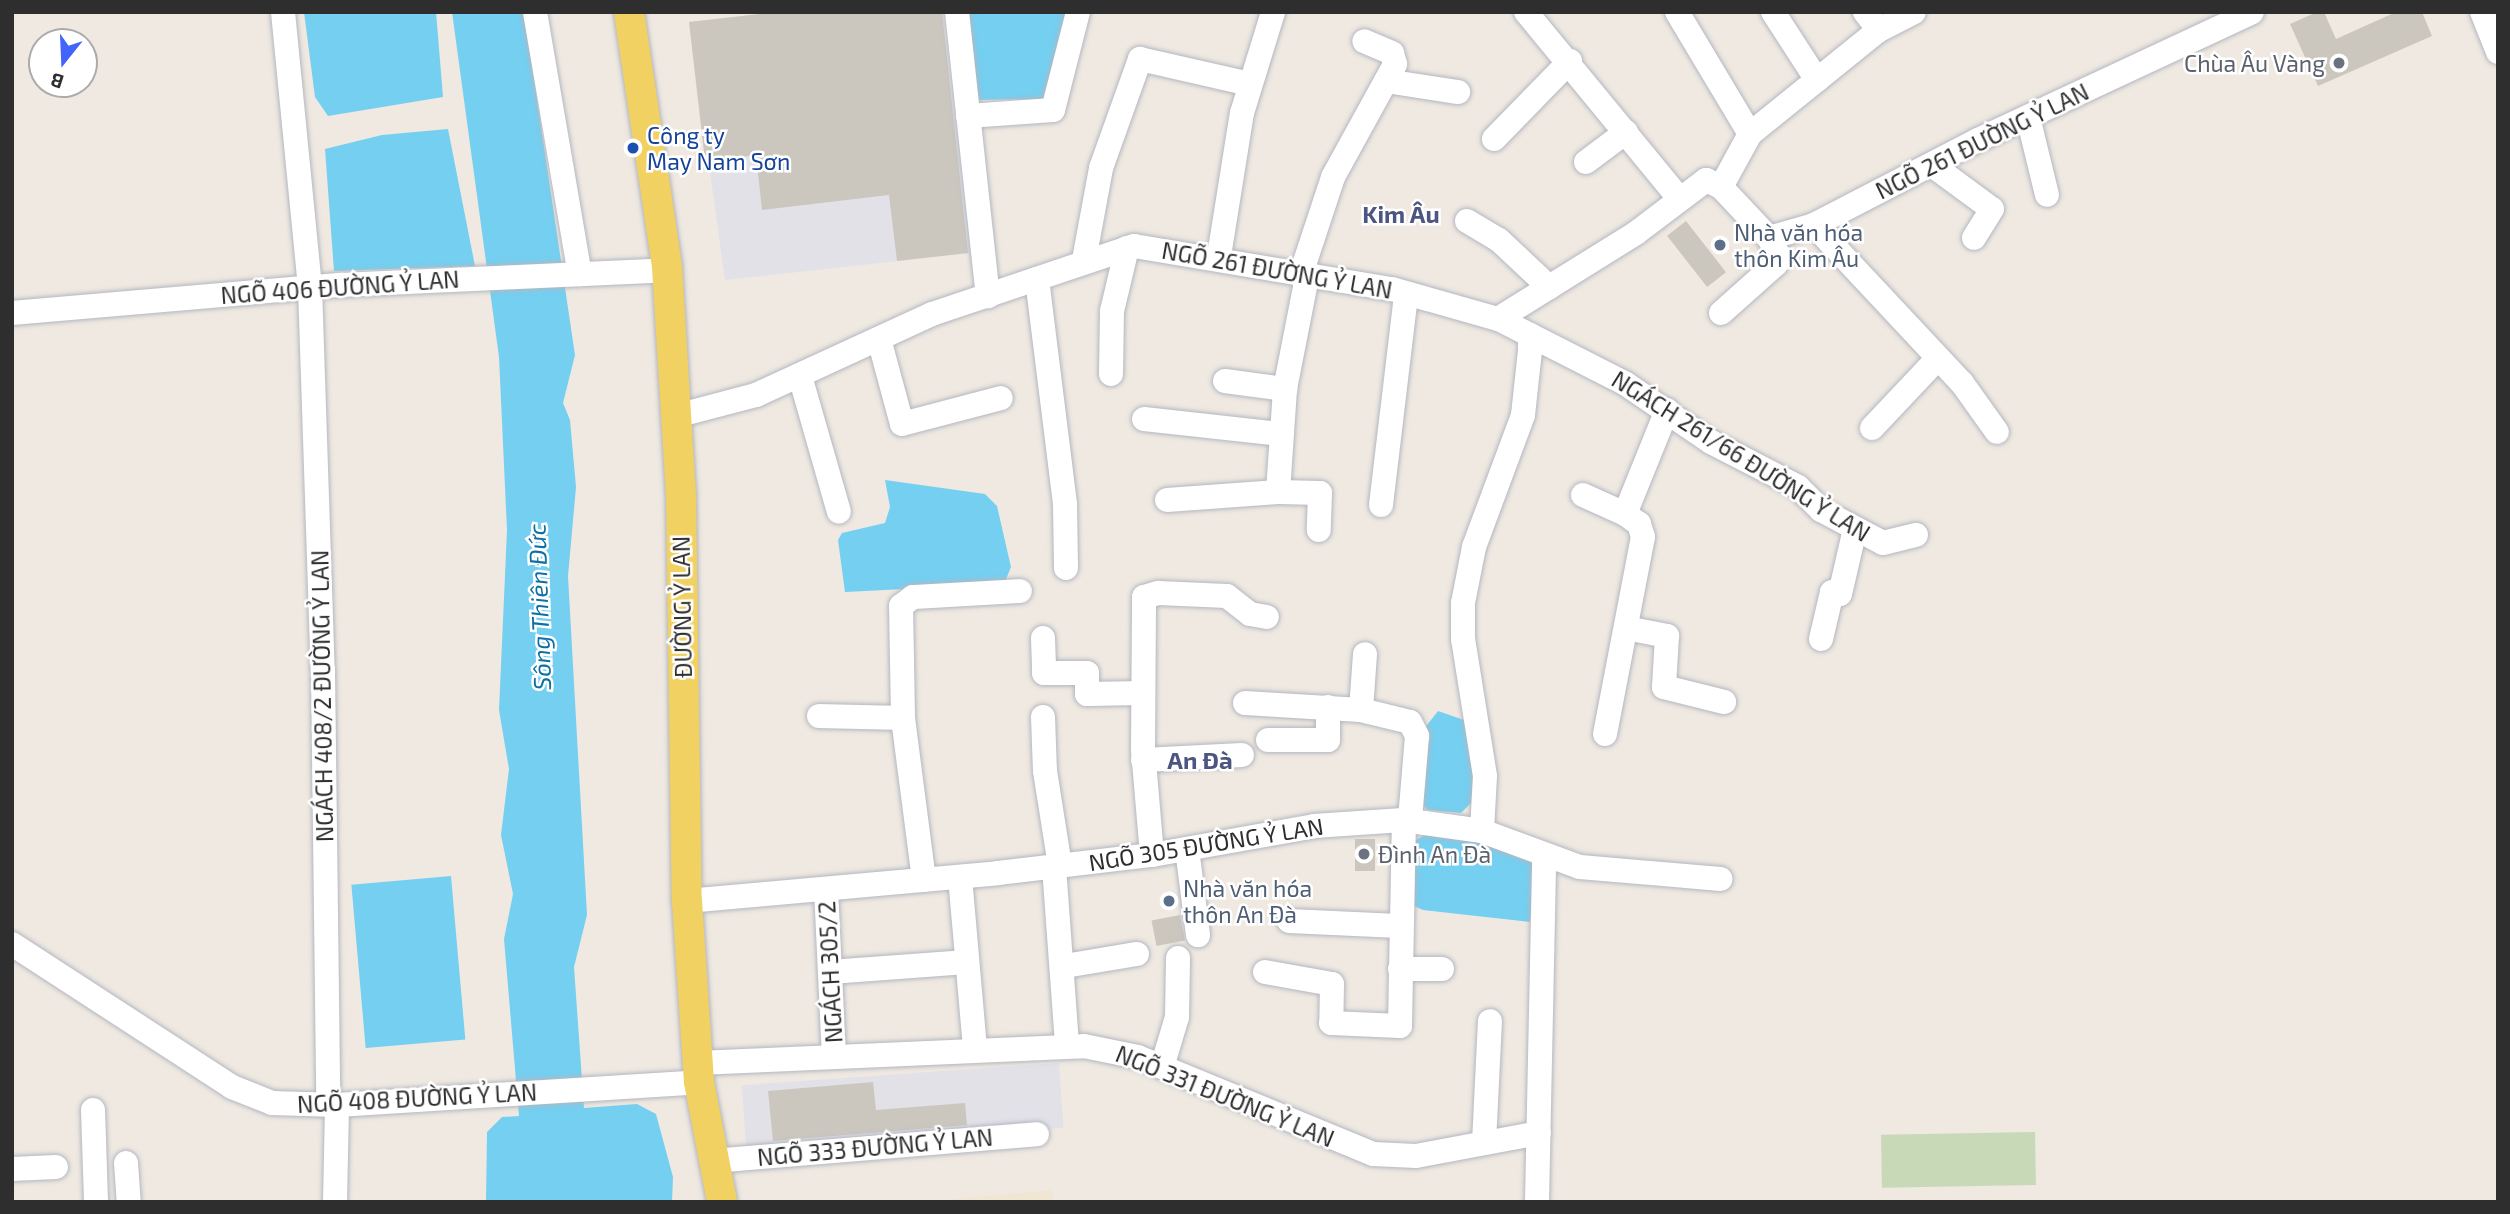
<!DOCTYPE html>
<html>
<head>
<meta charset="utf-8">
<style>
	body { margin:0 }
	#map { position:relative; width:2510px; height:1214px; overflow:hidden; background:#efe9e1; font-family:"Exo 2",sans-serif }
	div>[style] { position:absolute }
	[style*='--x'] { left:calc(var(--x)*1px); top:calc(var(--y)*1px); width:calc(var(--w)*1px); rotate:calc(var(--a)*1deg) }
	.industrial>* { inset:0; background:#e3e1e8; transform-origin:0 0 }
	.education>* { inset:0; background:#f0e6d1 }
	.cemetery>* { inset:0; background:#c8d9b8; transform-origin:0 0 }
	.water>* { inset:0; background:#75cff0; transform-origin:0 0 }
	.building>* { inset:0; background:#cbc7bf; transform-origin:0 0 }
	.roads { filter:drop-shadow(0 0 2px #b4b7c1) drop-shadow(0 0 2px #b4b7c1) }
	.minor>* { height:24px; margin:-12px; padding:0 12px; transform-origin:12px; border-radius:12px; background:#fff }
	.major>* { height:30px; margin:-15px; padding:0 15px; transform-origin:15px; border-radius:15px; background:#f2d163 }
	.dots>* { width:19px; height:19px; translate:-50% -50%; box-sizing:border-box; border:4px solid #fff; border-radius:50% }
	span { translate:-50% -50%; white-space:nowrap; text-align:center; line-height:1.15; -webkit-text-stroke:5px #fff; paint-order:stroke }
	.worship-label { font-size:23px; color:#5b616d }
	.right { translate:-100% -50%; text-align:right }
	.left { translate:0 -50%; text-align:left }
	.transit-label { font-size:23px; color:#164399 }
	.street-label { font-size:23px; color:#2e2e2e }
	.service-label { font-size:23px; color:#4e5e75 }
	.neighbourhood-label { font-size:24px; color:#4d5680; font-weight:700 }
	.water-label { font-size:24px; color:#0d6fa3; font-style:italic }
	.frame { position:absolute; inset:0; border:14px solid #2e2e2e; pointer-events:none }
	.north { position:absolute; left:28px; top:28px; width:70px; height:70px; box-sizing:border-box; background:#fff; border:2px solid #ababab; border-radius:50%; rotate:198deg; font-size:19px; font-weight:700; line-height:28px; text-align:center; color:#2e2e2e }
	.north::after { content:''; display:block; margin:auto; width:24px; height:32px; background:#4264fb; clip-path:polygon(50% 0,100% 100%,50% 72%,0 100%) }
</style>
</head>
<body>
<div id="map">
	<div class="industrial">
		<div style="clip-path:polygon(777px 12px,943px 12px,971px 253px,725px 280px,689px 22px)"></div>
		<div style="left:1059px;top:1063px;width:65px;height:318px;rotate:86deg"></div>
	</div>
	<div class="education">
		<div style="clip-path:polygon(1052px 1190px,1053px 1202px,924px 1202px)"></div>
	</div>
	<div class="cemetery">
		<div style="left:2035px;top:1132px;width:53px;height:154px;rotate:89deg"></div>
	</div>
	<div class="water">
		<div style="clip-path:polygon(304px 12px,436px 12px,443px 97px,328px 116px,315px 97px)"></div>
		<div style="clip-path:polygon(452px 12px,524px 12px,575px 355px,563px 403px,570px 420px,576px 487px,568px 576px,587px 915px,574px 967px,584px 1108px,637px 1104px,656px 1114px,673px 1177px,672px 1202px,486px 1202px,487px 1132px,502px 1117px,519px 1116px,504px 939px,513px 894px,501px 835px,509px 769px,499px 710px,507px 530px,499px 357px)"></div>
		<div style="clip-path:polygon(965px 12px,1067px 12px,1043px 99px,976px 100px)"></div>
		<div style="clip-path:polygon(448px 129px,475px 266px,334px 271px,325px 149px,382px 135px)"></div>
		<div style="clip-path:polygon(885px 480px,985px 494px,997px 506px,1011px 567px,1004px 584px,845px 592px,838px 540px,842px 533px,885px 523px,890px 507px)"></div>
		<div style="clip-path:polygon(1438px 711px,1464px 720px,1474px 765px,1471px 803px,1461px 813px,1428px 810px,1422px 805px,1424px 729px)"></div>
		<div style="clip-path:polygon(1426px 834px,1507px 846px,1537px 864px,1530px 922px,1423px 910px,1410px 904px,1413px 842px)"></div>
		<div style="left:451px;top:876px;width:164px;height:100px;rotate:85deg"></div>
	</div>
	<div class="building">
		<div style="clip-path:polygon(777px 12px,942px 12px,968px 253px,897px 261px,889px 195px,762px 210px,756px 155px,705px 161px,689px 22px)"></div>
		<div style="clip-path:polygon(2317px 12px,2324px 12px,2336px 39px,2396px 12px,2422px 12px,2432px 36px,2318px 86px,2290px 24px)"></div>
		<div style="left:1686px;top:221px;width:65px;height:24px;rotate:52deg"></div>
		<div style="left:1355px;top:839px;width:20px;height:32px"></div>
		<div style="left:1180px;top:915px;width:26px;height:29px;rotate:79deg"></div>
		<div style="clip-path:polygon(873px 1082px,876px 1110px,965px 1103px,967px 1125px,773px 1141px,768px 1091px)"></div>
	</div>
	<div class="roads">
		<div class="minor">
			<div style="--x:283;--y:12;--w:276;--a:84.4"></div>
			<div style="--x:310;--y:287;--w:382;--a:88.1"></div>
			<div style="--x:323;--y:669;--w:436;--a:89.3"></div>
			<div style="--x:535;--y:12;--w:266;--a:80.3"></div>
			<div style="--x:957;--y:12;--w:286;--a:83.8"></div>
			<div style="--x:1526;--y:12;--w:241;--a:50.6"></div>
			<div style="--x:1677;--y:12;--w:142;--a:59.1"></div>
			<div style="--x:1773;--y:12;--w:81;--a:57.1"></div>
			<div style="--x:2482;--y:12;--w:43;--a:68.2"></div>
			<div style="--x:1879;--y:30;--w:39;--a:-27"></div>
			<div style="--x:1386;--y:81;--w:73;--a:8.7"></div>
			<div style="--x:968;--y:116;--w:85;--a:-4"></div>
			<div style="--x:1053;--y:110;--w:101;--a:-75.7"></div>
			<div style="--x:2028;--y:117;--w:80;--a:76.3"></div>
			<div style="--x:1494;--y:139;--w:109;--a:-45.7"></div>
			<div style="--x:1586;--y:162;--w:50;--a:-36.9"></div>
			<div style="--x:1932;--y:165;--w:74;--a:36.3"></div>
			<div style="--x:1992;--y:209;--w:34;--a:122"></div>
			<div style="--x:1721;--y:187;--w:60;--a:-61.3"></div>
			<div style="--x:1750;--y:134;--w:166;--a:-38.9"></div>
			<div style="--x:1879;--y:30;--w:23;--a:-128"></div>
			<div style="--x:1467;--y:221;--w:37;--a:31"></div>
			<div style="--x:1499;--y:240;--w:69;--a:43.2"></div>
			<div style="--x:1814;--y:225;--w:216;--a:46.9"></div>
			<div style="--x:1962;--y:383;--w:60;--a:54.5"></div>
			<div style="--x:1219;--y:256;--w:145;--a:-80.9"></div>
			<div style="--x:1242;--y:113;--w:106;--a:-72.9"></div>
			<div style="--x:1084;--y:260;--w:94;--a:-79.5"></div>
			<div style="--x:1101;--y:168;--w:116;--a:-70.3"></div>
			<div style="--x:1140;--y:59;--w:113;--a:12.8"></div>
			<div style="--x:1302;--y:271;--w:99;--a:-71.7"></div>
			<div style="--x:1333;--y:177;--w:129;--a:-61.2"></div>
			<div style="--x:1395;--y:64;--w:11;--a:-105"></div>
			<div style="--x:1392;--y:53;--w:30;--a:-157"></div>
			<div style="--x:1037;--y:279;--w:227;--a:82.9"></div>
			<div style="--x:1065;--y:504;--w:64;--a:89.1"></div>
			<div style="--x:12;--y:313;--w:330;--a:-4.9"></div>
			<div style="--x:341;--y:285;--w:326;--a:-2.6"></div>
			<div style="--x:1721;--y:313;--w:74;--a:-41.7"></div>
			<div style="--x:1776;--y:264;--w:9;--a:-69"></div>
			<div style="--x:1779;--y:256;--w:21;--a:-119"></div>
			<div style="--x:1530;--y:335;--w:108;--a:27"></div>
			<div style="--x:1626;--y:384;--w:103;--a:34.3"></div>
			<div style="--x:1711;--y:442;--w:98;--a:27.3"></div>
			<div style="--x:1798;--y:487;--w:33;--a:45"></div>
			<div style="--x:1821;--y:510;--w:70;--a:28"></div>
			<div style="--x:1883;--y:543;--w:34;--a:-14"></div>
			<div style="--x:879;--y:339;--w:88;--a:74.9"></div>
			<div style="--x:902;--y:424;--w:102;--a:-14.7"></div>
			<div style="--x:1111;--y:374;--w:63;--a:-89.1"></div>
			<div style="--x:1112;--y:311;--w:65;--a:-76.6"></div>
			<div style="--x:800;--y:376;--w:141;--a:74"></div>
			<div style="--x:1225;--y:381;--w:61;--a:7.6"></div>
			<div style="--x:676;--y:416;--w:83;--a:-14.7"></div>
			<div style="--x:756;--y:395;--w:194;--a:-24.7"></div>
			<div style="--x:932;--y:314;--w:213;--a:-18.6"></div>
			<div style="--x:1134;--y:246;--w:262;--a:9.5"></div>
			<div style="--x:1392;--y:289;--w:110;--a:15.8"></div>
			<div style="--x:1498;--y:319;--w:163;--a:-31.9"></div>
			<div style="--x:1636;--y:233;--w:88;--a:-37.1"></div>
			<div style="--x:1706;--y:180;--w:17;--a:25"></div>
			<div style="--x:1721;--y:187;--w:70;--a:46.7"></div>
			<div style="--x:1769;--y:238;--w:47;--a:-16.1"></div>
			<div style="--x:1814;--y:225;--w:185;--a:-27.4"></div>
			<div style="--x:1978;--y:140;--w:302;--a:-25"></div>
			<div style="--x:1144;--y:419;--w:136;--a:6.3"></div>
			<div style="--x:1872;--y:428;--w:96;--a:-46.7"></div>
			<div style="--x:1278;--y:492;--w:42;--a:1.4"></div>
			<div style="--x:1320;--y:493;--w:37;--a:92"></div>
			<div style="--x:1583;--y:495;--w:46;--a:24.3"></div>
			<div style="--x:1167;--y:500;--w:111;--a:-4.1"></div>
			<div style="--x:1278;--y:492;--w:103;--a:-86.1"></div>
			<div style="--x:1285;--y:389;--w:119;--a:-78.9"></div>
			<div style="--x:1381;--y:505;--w:212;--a:-83.2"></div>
			<div style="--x:1626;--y:628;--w:42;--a:11"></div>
			<div style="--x:1667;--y:636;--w:51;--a:93.4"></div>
			<div style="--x:1664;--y:687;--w:62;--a:14"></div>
			<div style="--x:1043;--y:638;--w:35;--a:88"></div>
			<div style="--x:1044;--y:673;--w:43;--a:0"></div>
			<div style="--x:1087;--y:673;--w:21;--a:90"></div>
			<div style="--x:1087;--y:694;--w:56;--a:-1"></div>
			<div style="--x:1821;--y:639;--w:48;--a:-76.8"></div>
			<div style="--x:1832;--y:592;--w:8;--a:14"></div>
			<div style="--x:1840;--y:594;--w:67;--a:-77"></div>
			<div style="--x:1245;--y:703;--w:116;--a:3.5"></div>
			<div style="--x:1361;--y:710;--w:50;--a:13.8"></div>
			<div style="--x:1410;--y:722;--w:16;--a:63"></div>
			<div style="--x:1417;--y:736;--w:84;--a:94.8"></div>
			<div style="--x:1361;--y:710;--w:56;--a:-85.9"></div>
			<div style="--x:819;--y:716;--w:84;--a:1.4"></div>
			<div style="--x:1043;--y:717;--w:54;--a:87.9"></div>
			<div style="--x:1045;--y:771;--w:96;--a:81"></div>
			<div style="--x:1605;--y:734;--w:201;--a:-79.1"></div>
			<div style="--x:1643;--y:537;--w:14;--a:-107"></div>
			<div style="--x:1639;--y:524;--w:17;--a:-144"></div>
			<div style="--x:1625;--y:514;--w:112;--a:-68"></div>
			<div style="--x:1268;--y:740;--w:60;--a:0"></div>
			<div style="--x:1328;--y:740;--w:33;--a:-90"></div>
			<div style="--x:1143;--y:760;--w:99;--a:-2.9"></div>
			<div style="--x:1482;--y:831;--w:55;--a:-86.9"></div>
			<div style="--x:1485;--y:776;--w:139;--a:-99.1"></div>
			<div style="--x:1463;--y:639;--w:36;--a:-90"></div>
			<div style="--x:1463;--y:603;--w:57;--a:-78.9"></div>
			<div style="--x:1474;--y:547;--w:141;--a:-69.6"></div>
			<div style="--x:1523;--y:415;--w:64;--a:-83.8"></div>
			<div style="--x:1530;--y:351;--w:16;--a:-90"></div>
			<div style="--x:1530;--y:335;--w:36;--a:-153"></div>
			<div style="--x:1187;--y:849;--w:87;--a:82.7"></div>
			<div style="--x:1152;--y:855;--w:106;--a:-94.9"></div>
			<div style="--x:1143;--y:749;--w:152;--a:-89.6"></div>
			<div style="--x:1144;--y:597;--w:15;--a:-16"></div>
			<div style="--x:1158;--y:593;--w:69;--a:2.5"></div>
			<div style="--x:1227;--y:596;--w:29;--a:38"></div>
			<div style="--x:1250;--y:614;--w:17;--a:10"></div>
			<div style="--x:1054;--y:867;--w:178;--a:85.8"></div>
			<div style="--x:960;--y:877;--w:173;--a:85"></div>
			<div style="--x:924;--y:880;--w:163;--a:-97.4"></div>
			<div style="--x:903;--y:718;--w:112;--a:-91"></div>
			<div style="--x:901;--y:606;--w:15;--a:-37"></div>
			<div style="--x:913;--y:597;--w:107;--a:-3.2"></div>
			<div style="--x:826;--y:889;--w:167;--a:87.3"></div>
			<div style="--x:687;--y:901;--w:312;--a:-5.1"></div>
			<div style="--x:998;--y:873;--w:155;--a:-6.7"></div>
			<div style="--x:1152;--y:855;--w:165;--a:-10.1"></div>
			<div style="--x:1314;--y:826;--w:89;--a:-3.9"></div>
			<div style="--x:1403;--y:820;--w:80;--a:7.9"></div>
			<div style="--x:1482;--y:831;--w:104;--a:20.2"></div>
			<div style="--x:1580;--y:867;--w:141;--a:4.9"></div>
			<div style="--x:1289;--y:921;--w:110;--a:2.6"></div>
			<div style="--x:12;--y:944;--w:262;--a:33"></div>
			<div style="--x:232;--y:1087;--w:43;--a:21.8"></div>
			<div style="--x:272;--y:1103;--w:65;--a:1.8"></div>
			<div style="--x:337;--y:1105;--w:363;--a:-3.6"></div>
			<div style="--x:1065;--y:966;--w:73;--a:-9.5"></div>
			<div style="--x:1400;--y:969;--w:42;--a:0"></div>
			<div style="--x:830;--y:972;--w:137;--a:-4.2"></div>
			<div style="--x:1265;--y:972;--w:68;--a:10.2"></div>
			<div style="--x:1332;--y:984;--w:39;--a:91"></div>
			<div style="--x:1331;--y:1023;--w:69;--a:2.5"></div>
			<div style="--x:1400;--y:1026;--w:206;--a:-88.9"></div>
			<div style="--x:698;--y:1063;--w:386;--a:-2.5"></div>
			<div style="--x:1084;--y:1046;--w:55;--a:11.5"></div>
			<div style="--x:1138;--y:1057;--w:254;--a:22.4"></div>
			<div style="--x:1373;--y:1154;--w:43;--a:2.7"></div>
			<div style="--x:1416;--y:1156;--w:125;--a:-10.6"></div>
			<div style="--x:1162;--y:1067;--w:52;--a:-73.3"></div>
			<div style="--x:1177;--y:1017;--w:59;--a:-89"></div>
			<div style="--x:93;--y:1110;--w:92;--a:88.1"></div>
			<div style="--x:1484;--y:1143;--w:122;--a:-87.2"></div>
			<div style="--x:712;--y:1161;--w:326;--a:-4.7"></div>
			<div style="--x:126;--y:1163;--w:39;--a:86"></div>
			<div style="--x:12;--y:1169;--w:44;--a:-2.6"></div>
			<div style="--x:335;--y:1202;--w:97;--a:-88.8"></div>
			<div style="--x:1537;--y:1202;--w:347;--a:-88.8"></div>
		</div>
		<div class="major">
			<div style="--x:629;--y:12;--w:258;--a:81.5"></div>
			<div style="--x:667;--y:267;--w:227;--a:86.5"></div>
			<div style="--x:681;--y:494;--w:407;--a:89.2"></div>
			<div style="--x:687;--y:901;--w:181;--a:86.2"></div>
			<div style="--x:699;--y:1082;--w:122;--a:79.1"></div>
		</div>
	</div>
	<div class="dots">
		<div style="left:2339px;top:63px;background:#6b7280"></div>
		<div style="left:633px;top:148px;background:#1a4fb4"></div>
		<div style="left:1720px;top:245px;background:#5c6f8a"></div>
		<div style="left:1364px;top:854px;background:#6b7280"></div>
		<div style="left:1169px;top:901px;background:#5c6f8a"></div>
	</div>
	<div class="worship-label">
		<span class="right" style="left:2325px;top:63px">Chùa Âu Vàng</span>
		<span class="left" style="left:1378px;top:854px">Đình An Đà</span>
	</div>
	<div class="transit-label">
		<span class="left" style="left:647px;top:148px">Công ty<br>May Nam Sơn</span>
	</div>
	<div class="street-label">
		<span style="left:1982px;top:141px;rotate:-26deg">NGÕ 261 ĐƯỜNG Ỷ LAN</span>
		<span style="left:1277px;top:270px;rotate:10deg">NGÕ 261 ĐƯỜNG Ỷ LAN</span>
		<span style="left:340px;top:287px;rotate:-4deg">NGÕ 406 ĐƯỜNG Ỷ LAN</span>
		<span style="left:1741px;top:456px;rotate:32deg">NGÁCH 261/66 ĐƯỜNG Ỷ LAN</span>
		<span style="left:682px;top:607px;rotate:-91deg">ĐƯỜNG Ỷ LAN</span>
		<span style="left:322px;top:696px;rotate:-91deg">NGÁCH 408/2 ĐƯỜNG Ỷ LAN</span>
		<span style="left:1206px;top:844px;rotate:-9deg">NGÕ 305 ĐƯỜNG Ỷ LAN</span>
		<span style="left:830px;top:972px;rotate:-93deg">NGÁCH 305/2</span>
		<span style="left:1225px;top:1096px;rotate:22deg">NGÕ 331 ĐƯỜNG Ỷ LAN</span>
		<span style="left:417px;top:1098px;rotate:-3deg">NGÕ 408 ĐƯỜNG Ỷ LAN</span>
		<span style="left:875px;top:1147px;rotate:-5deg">NGÕ 333 ĐƯỜNG Ỷ LAN</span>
	</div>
	<div class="service-label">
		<span class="left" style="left:1734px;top:245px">Nhà văn hóa<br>thôn Kim Âu</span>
		<span class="left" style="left:1183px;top:901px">Nhà văn hóa<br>thôn An Đà</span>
	</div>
	<div class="neighbourhood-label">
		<span style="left:1401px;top:214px">Kim Âu</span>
		<span style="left:1200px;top:760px">An Đà</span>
	</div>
	<div class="water-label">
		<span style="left:539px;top:607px;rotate:-92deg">Sông Thiên Đức</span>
	</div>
	<div class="frame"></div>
	<div class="north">B</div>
</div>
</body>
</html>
